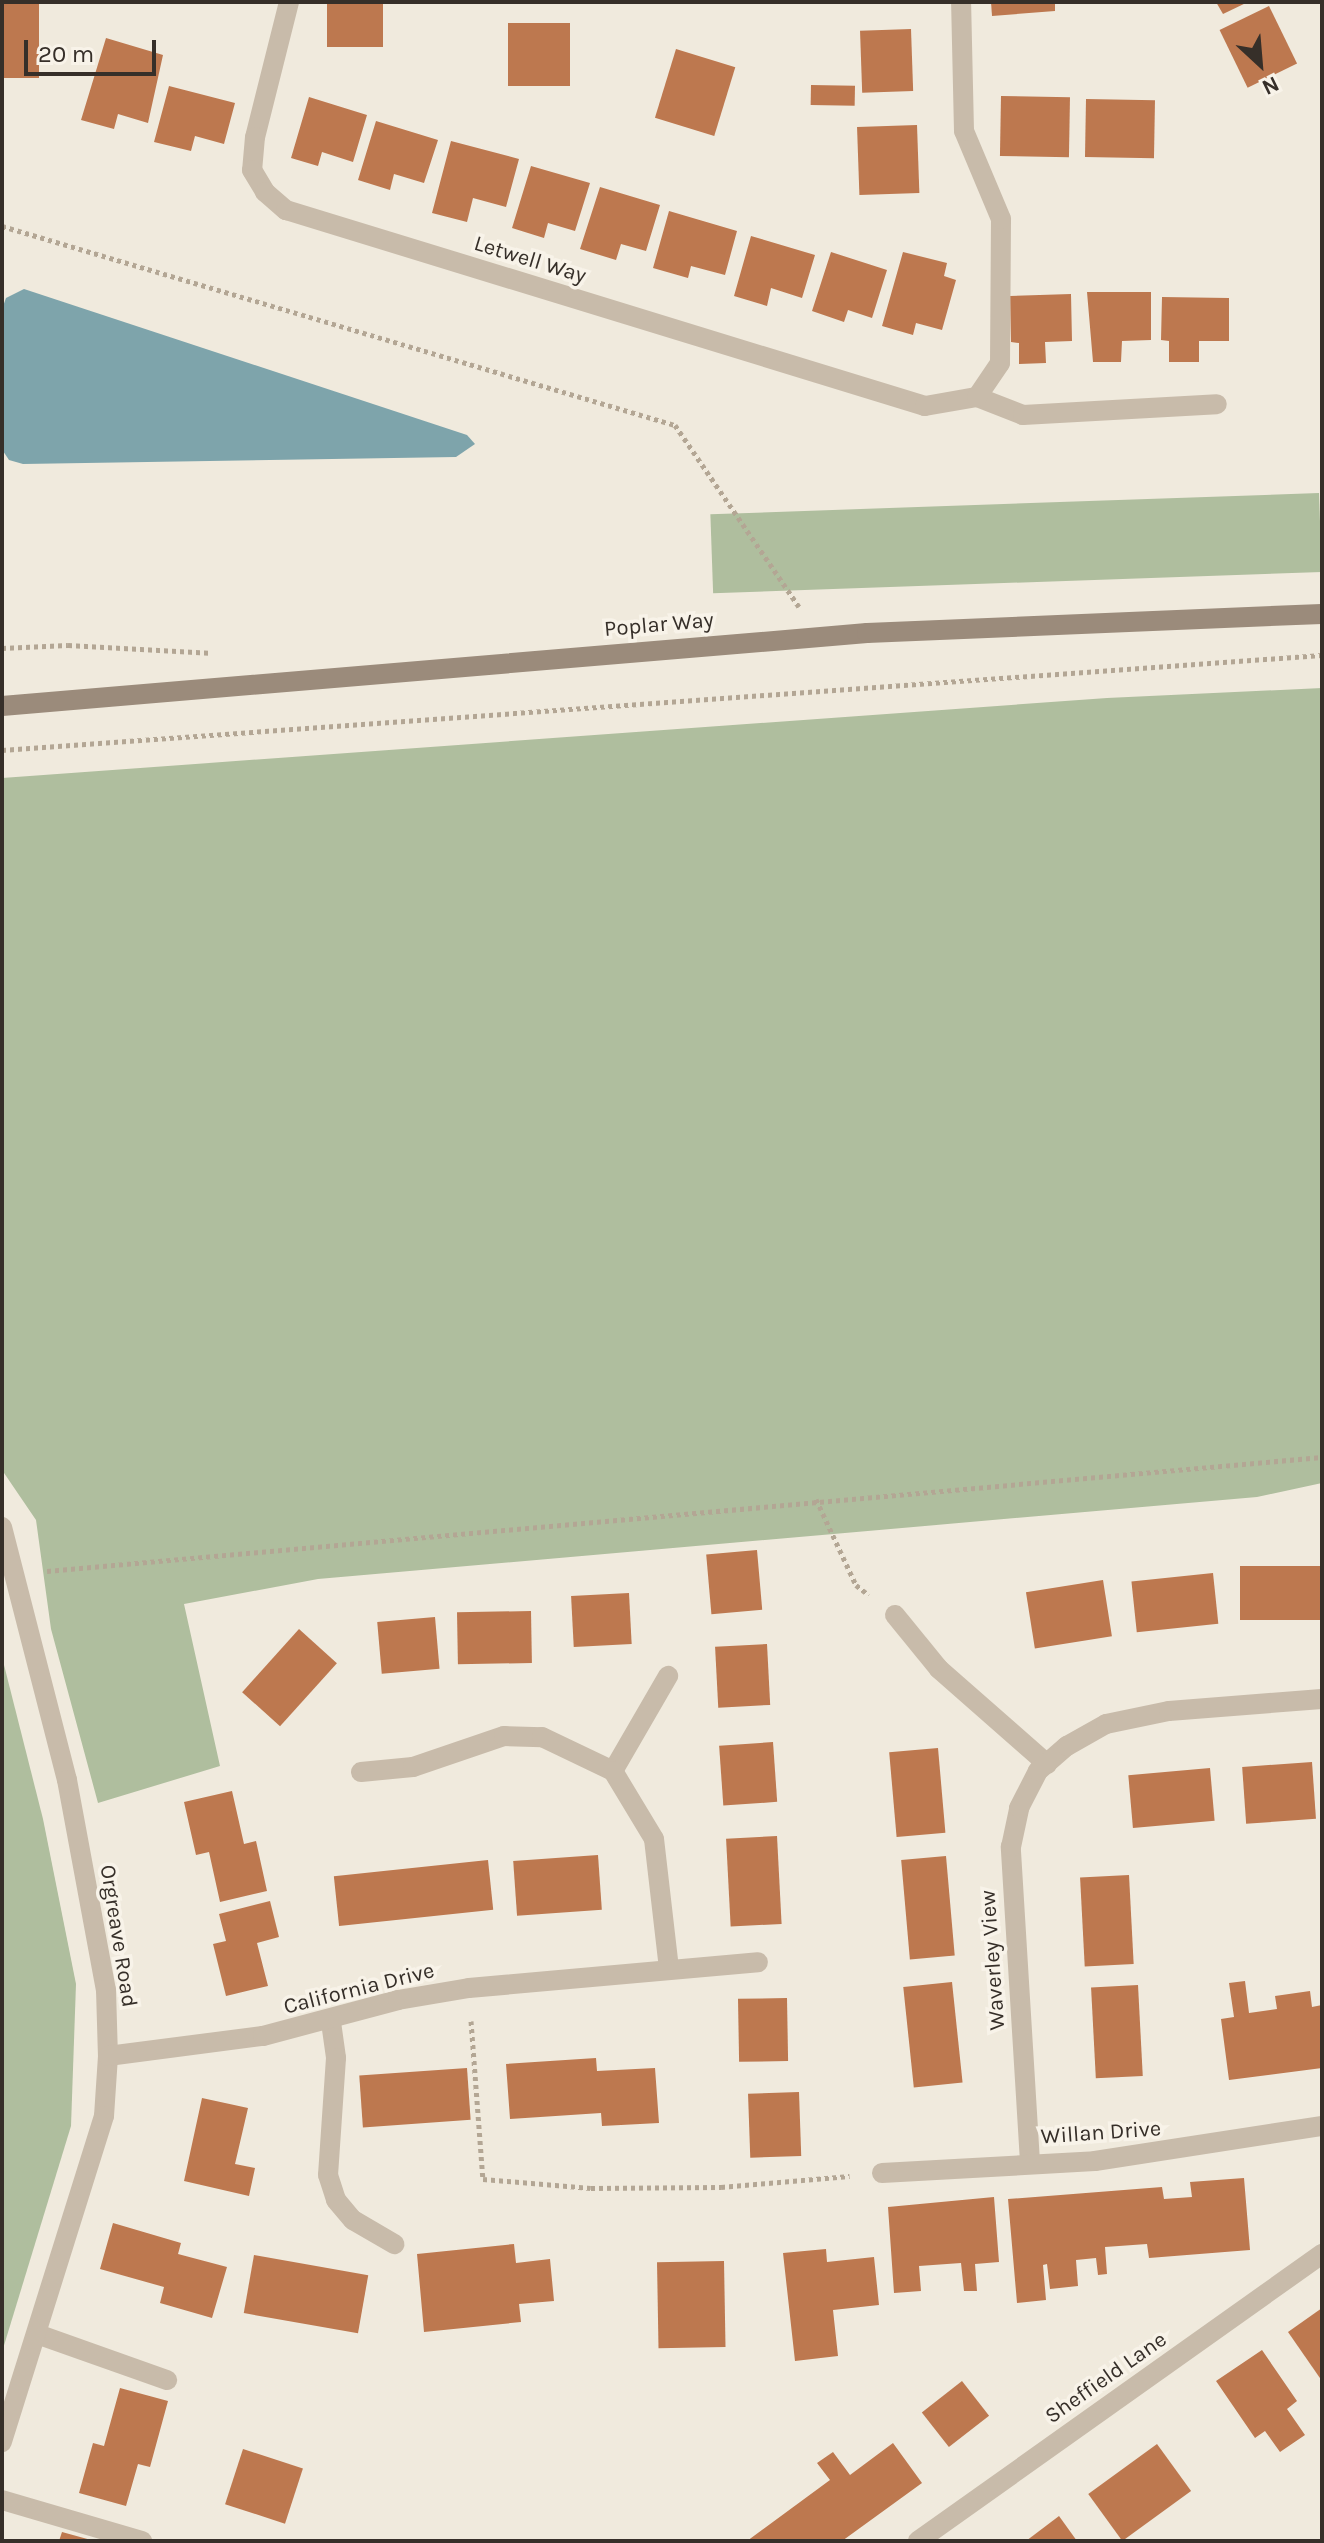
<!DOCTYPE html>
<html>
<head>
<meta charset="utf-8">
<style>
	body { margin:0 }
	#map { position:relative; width:1324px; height:2543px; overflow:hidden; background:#f0eadd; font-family:Karla,sans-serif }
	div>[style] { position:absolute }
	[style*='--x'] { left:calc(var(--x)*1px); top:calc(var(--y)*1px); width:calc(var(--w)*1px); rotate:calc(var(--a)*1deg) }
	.green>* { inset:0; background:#afbe9e; transform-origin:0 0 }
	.water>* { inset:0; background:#7ea4ab }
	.building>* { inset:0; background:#bd784f; transform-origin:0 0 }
	.path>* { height:5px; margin-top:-2.5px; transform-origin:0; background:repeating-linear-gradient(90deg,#b3a694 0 4px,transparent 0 8px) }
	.service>* { height:20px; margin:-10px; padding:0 10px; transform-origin:10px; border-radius:10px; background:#c8bbaa }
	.minor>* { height:20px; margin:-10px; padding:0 10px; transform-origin:10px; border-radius:10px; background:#c8bbaa }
	.secondary>* { height:20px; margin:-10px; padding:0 10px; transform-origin:10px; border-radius:10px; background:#9b8b7b }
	span { translate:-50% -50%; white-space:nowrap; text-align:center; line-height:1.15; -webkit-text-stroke:7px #f8f3e9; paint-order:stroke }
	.street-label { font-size:22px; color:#362f29 }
	.frame { position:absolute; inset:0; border:4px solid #362f29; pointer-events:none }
	.north { position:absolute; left:1220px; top:24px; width:80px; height:80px; -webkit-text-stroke:6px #f8f3e9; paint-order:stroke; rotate:154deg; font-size:22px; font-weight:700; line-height:32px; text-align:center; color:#362f29 }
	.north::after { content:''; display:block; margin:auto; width:28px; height:36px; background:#362f29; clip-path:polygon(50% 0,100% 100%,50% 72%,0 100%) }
	.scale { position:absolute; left:24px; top:40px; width:132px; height:36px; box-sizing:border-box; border:4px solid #362f29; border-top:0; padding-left:10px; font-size:24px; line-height:28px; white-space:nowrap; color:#362f29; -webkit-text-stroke:6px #f8f3e9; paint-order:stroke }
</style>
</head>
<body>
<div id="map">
	<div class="green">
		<div style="left:1319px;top:493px;width:79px;height:609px;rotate:88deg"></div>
		<div style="clip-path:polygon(1322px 688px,1322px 1483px,1257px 1497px,318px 1579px,184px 1604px,220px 1766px,98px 1803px,51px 1629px,36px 1520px,2px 1470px,2px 778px,1107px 698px)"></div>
		<div style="clip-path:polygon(2px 1657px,43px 1819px,76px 1984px,71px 2126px,2px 2352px)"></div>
	</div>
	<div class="water">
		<div style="clip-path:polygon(24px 289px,467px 435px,475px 444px,456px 457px,23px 464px,9px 460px,3px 451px,2px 309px,6px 298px)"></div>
	</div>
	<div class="building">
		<div style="left:2px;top:2px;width:37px;height:76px"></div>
		<div style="left:327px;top:2px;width:56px;height:45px"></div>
		<div style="clip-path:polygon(991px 2px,1055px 2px,1055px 11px,992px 16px)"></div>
		<div style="clip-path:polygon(1216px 2px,1248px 2px,1223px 14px)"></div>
		<div style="left:1269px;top:6px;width:64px;height:55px;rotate:64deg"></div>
		<div style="left:508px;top:23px;width:62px;height:63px"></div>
		<div style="left:911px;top:29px;width:62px;height:51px;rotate:88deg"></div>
		<div style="clip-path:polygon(106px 38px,163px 55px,148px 123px,118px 114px,114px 129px,81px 120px)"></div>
		<div style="left:676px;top:49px;width:62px;height:72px;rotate:17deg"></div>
		<div style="left:811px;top:85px;width:44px;height:20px;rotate:1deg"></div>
		<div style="clip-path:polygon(169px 86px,235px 103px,224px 144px,195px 136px,191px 151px,154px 142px)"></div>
		<div style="left:1001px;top:96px;width:69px;height:60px;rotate:1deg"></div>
		<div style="clip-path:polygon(309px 97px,367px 115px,353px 162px,322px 152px,318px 166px,291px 158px)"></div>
		<div style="left:1086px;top:99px;width:69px;height:58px;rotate:1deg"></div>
		<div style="clip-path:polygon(376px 121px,438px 140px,424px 183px,394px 174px,390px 190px,358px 180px)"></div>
		<div style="left:917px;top:125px;width:68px;height:60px;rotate:88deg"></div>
		<div style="clip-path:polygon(451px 141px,519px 159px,506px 207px,473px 198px,467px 222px,432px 213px)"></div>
		<div style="clip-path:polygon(531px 166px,590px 183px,575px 231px,548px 223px,544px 238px,512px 228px)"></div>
		<div style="clip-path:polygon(600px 187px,660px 205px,646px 251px,621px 244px,616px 260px,580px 249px)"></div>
		<div style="clip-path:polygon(669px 211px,737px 231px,725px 275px,691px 266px,688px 278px,653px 268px)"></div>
		<div style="clip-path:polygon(751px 236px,815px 255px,802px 298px,771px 288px,767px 306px,734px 296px)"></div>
		<div style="clip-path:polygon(831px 252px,887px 270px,872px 318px,848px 310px,844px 322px,812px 311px)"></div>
		<div style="clip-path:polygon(903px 252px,947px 263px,944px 276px,956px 280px,942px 330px,916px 323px,913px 335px,882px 326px)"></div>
		<div style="clip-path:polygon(1087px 292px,1151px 292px,1151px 340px,1122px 341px,1121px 362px,1093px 362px)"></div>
		<div style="clip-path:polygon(1071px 294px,1072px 341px,1045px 342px,1046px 363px,1019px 364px,1019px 343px,1011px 342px,1010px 296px)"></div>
		<div style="clip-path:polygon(1162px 297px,1229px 298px,1229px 341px,1199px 341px,1199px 362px,1169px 362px,1169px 341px,1161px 340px)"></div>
		<div style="left:757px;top:1550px;width:60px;height:51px;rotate:85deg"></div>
		<div style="left:1322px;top:1566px;width:54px;height:82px;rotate:90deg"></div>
		<div style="left:1213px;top:1573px;width:51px;height:82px;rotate:84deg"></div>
		<div style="left:1103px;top:1580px;width:57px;height:78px;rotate:81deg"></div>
		<div style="left:629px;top:1593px;width:51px;height:58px;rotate:87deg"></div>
		<div style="left:531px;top:1611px;width:52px;height:74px;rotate:89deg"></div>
		<div style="left:435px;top:1617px;width:52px;height:58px;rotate:85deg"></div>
		<div style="left:299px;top:1629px;width:51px;height:85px;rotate:42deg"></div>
		<div style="left:767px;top:1644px;width:61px;height:52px;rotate:87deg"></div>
		<div style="left:773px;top:1742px;width:60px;height:54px;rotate:86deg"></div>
		<div style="left:938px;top:1748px;width:85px;height:49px;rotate:85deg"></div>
		<div style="left:1312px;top:1762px;width:57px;height:70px;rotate:86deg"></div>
		<div style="left:1210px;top:1768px;width:53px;height:82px;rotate:85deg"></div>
		<div style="clip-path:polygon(232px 1791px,244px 1844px,256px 1841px,267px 1891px,220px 1902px,209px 1852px,196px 1855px,184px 1802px)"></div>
		<div style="left:777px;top:1836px;width:88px;height:51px;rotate:87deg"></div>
		<div style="left:598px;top:1855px;width:55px;height:85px;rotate:86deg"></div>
		<div style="left:946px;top:1856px;width:100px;height:45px;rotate:85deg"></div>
		<div style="left:488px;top:1860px;width:50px;height:155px;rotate:84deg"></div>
		<div style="left:1129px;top:1875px;width:89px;height:49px;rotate:87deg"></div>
		<div style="clip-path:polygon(270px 1901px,279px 1937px,257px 1943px,268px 1986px,226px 1996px,213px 1944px,226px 1941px,219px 1914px)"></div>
		<div style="clip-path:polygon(1245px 1981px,1249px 2013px,1277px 2009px,1275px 1996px,1310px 1991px,1312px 2007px,1322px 2005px,1322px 2068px,1229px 2080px,1221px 2019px,1234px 2017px,1229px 1983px)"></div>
		<div style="left:952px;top:1982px;width:101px;height:49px;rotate:84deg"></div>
		<div style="left:1138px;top:1985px;width:91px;height:47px;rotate:87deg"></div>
		<div style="left:787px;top:1998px;width:63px;height:49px;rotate:89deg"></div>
		<div style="clip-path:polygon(596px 2058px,597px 2071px,655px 2068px,659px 2123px,602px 2126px,601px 2113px,510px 2119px,506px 2064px)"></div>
		<div style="left:467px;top:2068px;width:52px;height:108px;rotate:86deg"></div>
		<div style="left:799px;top:2092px;width:64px;height:51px;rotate:88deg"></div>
		<div style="clip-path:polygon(202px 2098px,248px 2108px,235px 2164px,255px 2168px,249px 2196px,184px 2181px)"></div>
		<div style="clip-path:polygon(1244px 2178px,1250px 2250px,1149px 2258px,1147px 2244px,1105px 2247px,1107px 2274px,1098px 2275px,1096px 2258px,1076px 2260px,1078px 2286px,1050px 2289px,1047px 2264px,1043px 2265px,1046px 2300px,1017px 2303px,1008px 2199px,1162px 2187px,1164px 2199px,1192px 2197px,1190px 2182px)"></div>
		<div style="clip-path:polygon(994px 2197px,999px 2262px,975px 2264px,977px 2291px,964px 2291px,961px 2263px,919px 2266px,921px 2291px,894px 2293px,888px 2207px)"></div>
		<div style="clip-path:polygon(113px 2223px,181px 2243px,178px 2254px,227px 2267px,212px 2318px,160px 2303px,164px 2287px,100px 2269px)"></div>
		<div style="clip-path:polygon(514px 2244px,516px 2263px,550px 2259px,554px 2301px,519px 2304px,521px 2322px,424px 2332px,417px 2254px)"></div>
		<div style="clip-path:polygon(826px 2249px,827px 2262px,874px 2257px,879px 2305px,833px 2310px,838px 2356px,795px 2361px,783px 2253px)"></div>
		<div style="left:254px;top:2255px;width:116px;height:59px;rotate:10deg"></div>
		<div style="left:724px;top:2261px;width:86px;height:67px;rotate:89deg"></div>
		<div style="clip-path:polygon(1322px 2308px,1322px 2381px,1288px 2332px)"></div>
		<div style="clip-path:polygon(1262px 2350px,1297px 2401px,1287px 2409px,1305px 2435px,1280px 2452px,1265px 2431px,1255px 2438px,1216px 2381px)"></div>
		<div style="left:962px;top:2381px;width:44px;height:51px;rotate:52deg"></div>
		<div style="clip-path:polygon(120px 2388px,168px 2401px,150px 2467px,138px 2464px,126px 2506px,79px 2493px,93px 2443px,104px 2446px)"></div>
		<div style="clip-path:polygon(893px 2443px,922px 2483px,842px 2541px,747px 2541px,830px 2480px,817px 2463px,833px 2452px,850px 2475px)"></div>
		<div style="left:1157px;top:2444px;width:58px;height:85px;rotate:54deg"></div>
		<div style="left:243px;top:2449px;width:63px;height:58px;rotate:18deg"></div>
		<div style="clip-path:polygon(1059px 2516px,1077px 2541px,1026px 2541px)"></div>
		<div style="clip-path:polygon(62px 2532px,91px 2540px,91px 2541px,59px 2541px)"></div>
	</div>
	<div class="path">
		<div style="--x:2;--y:226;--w:702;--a:16.47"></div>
		<div style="--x:675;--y:425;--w:220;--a:55.7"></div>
		<div style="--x:2;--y:648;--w:66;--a:-2.6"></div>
		<div style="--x:68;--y:645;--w:141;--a:3.2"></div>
		<div style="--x:2;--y:750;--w:1323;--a:-4.12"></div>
		<div style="--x:816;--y:1499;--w:95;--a:65.1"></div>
		<div style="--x:856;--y:1585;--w:16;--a:38"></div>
		<div style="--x:47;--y:1571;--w:1280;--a:-5.11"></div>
		<div style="--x:471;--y:2021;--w:158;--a:85.7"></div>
		<div style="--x:483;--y:2179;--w:108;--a:4.8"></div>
		<div style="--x:591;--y:2188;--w:130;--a:-0.4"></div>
		<div style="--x:721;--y:2187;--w:129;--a:-4.9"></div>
	</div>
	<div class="service">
		<div style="--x:977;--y:397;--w:49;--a:21.4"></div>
		<div style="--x:1023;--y:415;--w:194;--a:-3.2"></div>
		<div style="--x:895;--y:1615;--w:70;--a:50.8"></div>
		<div style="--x:939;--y:1669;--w:144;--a:41.3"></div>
		<div style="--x:331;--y:2022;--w:36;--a:82"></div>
		<div style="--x:336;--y:2058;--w:117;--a:93.9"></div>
		<div style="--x:328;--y:2175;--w:26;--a:72"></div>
		<div style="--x:336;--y:2200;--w:26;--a:50"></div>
		<div style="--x:353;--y:2220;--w:48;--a:30.3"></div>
		<div style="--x:37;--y:2334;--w:138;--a:19.5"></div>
		<div style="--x:2;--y:2500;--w:146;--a:16.3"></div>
	</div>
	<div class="minor">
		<div style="--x:289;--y:2;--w:139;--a:104.1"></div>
		<div style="--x:255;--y:137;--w:33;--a:95"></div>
		<div style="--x:252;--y:170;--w:26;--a:59"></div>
		<div style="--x:265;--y:192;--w:28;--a:41"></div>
		<div style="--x:286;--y:210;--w:668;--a:17.05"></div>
		<div style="--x:925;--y:406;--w:53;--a:-9.8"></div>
		<div style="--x:977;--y:397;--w:41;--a:-55.9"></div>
		<div style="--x:1000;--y:363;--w:144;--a:-89.6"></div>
		<div style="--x:1001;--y:219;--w:95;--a:-112.8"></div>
		<div style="--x:964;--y:131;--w:129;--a:-91.3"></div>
		<div style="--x:2;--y:1527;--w:261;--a:75.6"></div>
		<div style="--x:67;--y:1780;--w:214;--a:79.5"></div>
		<div style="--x:106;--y:1990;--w:66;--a:88.3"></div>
		<div style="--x:108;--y:2056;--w:60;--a:93.8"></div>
		<div style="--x:104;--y:2116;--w:342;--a:107.4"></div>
		<div style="--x:613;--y:1771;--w:110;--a:-59.9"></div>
		<div style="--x:361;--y:1772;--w:52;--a:-5.5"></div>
		<div style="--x:413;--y:1767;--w:96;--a:-18.8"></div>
		<div style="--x:504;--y:1736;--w:38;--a:2"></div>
		<div style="--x:542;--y:1737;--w:79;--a:25.6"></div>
		<div style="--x:613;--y:1771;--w:79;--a:58.9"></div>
		<div style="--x:654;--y:1839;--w:131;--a:83.4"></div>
		<div style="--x:108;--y:2056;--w:156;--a:-7.4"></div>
		<div style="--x:263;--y:2036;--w:140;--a:-14.9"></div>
		<div style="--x:398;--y:2000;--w:72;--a:-9.6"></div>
		<div style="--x:469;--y:1988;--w:290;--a:-5.1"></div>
		<div style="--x:1030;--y:2162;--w:316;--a:-93.5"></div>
		<div style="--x:1011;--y:1847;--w:40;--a:-78"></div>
		<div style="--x:1019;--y:1808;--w:42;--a:-62.8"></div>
		<div style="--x:1038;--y:1771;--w:38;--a:-41"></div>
		<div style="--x:1067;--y:1746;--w:45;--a:-29.4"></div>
		<div style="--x:1106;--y:1724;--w:64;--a:-11.7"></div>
		<div style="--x:1169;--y:1711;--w:153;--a:-4.5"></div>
		<div style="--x:882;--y:2173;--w:213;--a:-3.2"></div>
		<div style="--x:1095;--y:2161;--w:230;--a:-8.8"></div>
		<div style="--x:918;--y:2541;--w:496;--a:-35.4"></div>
	</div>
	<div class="secondary">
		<div style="--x:2;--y:706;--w:868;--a:-4.82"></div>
		<div style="--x:867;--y:633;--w:455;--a:-2.4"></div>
	</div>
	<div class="street-label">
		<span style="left:530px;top:260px;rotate:17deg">Letwell Way</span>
		<span style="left:659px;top:625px;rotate:-5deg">Poplar Way</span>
		<span style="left:118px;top:1936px;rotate:81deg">Orgreave Road</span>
		<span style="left:993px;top:1960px;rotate:-94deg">Waverley View</span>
		<span style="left:359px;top:1989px;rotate:-14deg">California Drive</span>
		<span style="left:1101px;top:2133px;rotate:-4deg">Willan Drive</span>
		<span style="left:1106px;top:2378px;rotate:-35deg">Sheffield Lane</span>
	</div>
	<div class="frame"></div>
	<div class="north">N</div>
	<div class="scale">20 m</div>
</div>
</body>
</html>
